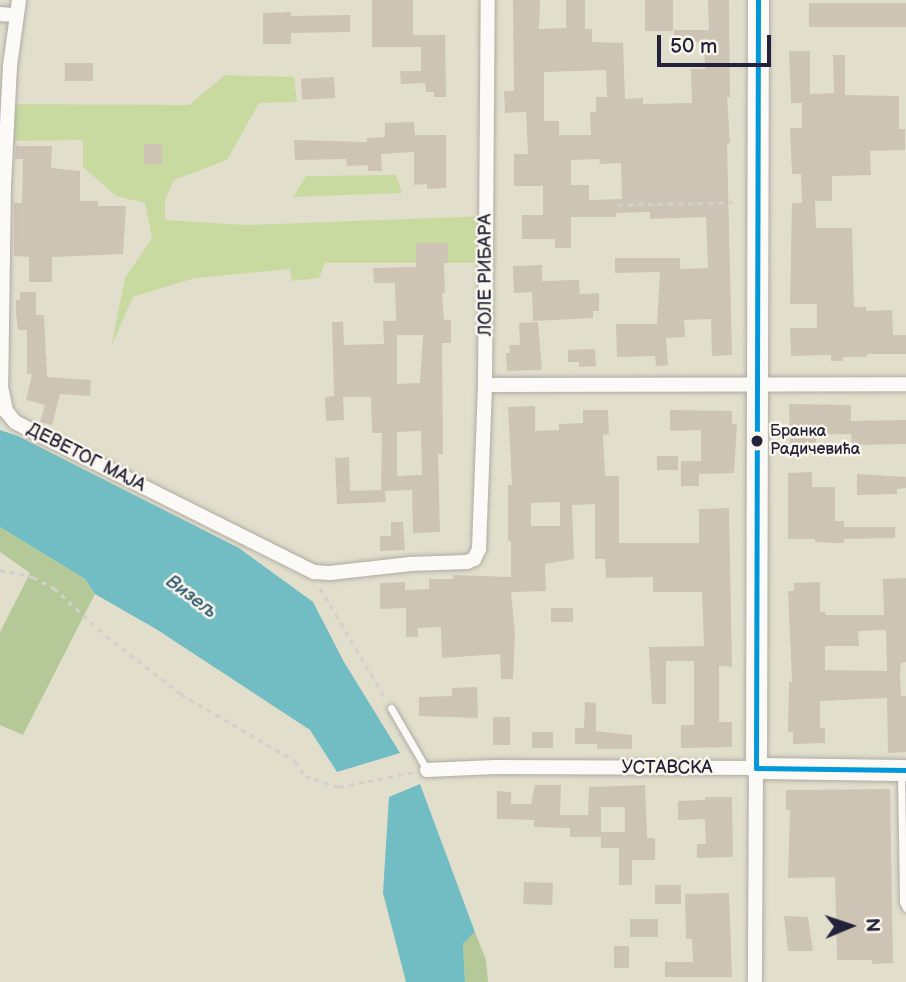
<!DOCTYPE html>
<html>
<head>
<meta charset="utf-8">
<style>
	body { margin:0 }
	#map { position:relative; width:906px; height:982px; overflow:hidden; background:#e2decc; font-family:"Balsamiq Sans",sans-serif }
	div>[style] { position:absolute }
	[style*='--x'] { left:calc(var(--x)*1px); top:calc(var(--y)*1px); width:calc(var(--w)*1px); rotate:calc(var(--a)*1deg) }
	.green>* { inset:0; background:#c9daa1 }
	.forest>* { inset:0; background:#b5c998 }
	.water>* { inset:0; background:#72bdc3 }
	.building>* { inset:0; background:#cec4b5; transform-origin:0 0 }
	.path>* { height:2.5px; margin-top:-1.25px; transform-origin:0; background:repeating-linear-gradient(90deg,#d1d0cd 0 5px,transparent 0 10px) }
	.roads { filter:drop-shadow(0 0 2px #aeaca3) drop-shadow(0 0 2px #aeaca3) }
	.lane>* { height:7px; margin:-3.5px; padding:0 3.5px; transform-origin:3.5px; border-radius:3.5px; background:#fbfaf7 }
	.street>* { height:14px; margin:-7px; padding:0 7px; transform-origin:7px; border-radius:7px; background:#fbfaf7 }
	.secondary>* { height:21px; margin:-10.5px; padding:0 10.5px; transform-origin:10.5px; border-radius:10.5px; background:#fbfaf7 }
	.bus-1>* { height:5px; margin:-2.5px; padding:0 2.5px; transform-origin:2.5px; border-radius:2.5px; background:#0098da }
	.dots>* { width:19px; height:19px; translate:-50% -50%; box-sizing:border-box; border:4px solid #fbf7ec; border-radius:50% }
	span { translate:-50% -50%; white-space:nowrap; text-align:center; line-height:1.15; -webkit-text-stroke:5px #fbf7ec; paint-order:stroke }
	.bus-label { font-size:16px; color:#22223b }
	.left { translate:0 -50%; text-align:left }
	.street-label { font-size:18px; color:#22223b }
	.water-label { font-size:19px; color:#2f5a70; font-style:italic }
	.north { position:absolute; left:815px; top:891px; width:70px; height:70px; -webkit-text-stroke:5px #fbf7ec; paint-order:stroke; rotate:88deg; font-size:19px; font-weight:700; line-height:28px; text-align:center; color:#22223b }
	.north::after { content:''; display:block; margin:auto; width:24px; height:32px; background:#22223b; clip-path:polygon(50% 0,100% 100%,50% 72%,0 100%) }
	.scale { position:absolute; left:657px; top:35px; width:114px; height:32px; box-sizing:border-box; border:4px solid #22223b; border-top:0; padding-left:9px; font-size:21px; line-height:24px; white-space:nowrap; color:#22223b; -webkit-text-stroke:5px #fbf7ec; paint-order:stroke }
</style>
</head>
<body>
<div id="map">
	<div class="green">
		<div style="clip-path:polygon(225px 75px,294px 77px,297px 102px,259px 103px,227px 160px,174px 180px,165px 200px,165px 220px,246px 225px,487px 216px,486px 263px,325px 263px,319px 278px,292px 281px,290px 269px,195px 278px,133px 297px,111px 347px,125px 278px,152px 238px,145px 203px,116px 196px,83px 167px,83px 140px,6px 141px,8px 104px,189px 105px)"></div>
		<div style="clip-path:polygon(396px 175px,402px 193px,293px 197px,306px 176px)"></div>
	</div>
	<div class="forest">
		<div style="clip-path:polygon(0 527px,85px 579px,95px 594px,23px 735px,0 725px,0 632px,30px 573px,0 552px)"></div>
		<div style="clip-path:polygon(475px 932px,486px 960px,488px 982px,465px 982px,463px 944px)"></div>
	</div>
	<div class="water">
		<div style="clip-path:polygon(0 430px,18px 436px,239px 548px,313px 602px,344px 662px,400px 753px,337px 772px,310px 730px,156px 629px,95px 594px,85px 579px,0 527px)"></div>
		<div style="clip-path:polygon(420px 784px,475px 932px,463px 944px,465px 982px,406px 982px,383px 893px,389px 797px)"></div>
	</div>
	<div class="building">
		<div style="clip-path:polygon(372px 0,413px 0,413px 35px,445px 35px,446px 97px,434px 97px,434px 92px,426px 92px,425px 83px,401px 84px,400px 71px,421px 71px,421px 47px,372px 47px)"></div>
		<div style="clip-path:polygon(evenodd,513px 0,540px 0,539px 29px,566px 28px,566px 0,585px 0,585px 29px,592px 29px,592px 42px,623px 43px,625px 99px,643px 98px,643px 104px,692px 103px,691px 69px,705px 69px,704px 42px,674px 43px,674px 30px,709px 30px,708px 0,729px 0,730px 97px,727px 97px,730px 143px,727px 143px,732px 355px,712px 356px,711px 319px,684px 320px,685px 337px,666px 338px,668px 365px,656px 366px,655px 356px,617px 357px,616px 324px,657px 324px,660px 272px,615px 273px,615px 258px,680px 258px,680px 269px,708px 268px,706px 217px,650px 219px,650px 212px,616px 213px,616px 217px,571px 217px,571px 248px,555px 248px,555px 239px,522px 239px,522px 215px,543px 215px,543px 186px,514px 186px,514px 154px,528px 154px,526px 112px,505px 113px,504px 91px,514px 91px,513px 0,606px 70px,607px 97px,596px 97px,596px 112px,590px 112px,591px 135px,559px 135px,559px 121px,544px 121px,544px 72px,606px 70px,513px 0,599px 159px,600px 164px,621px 163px,622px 199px,589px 200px,589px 185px,571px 185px,571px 160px,599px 159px)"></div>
		<div style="left:645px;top:0;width:28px;height:31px"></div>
		<div style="left:906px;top:3px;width:24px;height:97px;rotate:90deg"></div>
		<div style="clip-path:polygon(291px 12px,291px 16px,350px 15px,350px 32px,291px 33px,291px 44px,263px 44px,263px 13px)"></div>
		<div style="clip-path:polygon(789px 51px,810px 51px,810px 94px,834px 93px,833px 55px,845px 55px,845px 95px,899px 96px,899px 129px,905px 129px,905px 150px,870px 151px,871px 175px,832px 176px,832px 201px,815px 201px,816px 228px,852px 228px,854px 307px,866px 307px,866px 311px,892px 310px,893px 335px,906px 335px,906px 354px,867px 354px,867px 357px,843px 357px,843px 361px,831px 361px,831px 355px,791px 356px,790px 328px,817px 328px,817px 304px,790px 304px,792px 203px,802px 203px,801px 174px,792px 174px,790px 128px,802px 128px,802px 103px,791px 103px)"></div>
		<div style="left:65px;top:63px;width:28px;height:18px"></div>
		<div style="left:334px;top:77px;width:21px;height:33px;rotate:87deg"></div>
		<div style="clip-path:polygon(414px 122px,415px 135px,446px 135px,446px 188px,427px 189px,427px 184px,414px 185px,414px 152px,381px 154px,382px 171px,368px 171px,368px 165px,347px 166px,346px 159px,295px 160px,294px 140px,367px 142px,367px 138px,385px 137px,385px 123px)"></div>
		<div style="left:144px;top:144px;width:18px;height:20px"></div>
		<div style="clip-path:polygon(16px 146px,52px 146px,51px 168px,80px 171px,80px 201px,98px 201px,98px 206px,126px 206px,123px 254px,52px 257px,52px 282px,29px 282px,29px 257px,14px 256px,14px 203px,22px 203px,23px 159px,15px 159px)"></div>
		<div style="clip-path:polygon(evenodd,416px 243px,448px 243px,448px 263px,444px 263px,445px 293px,442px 293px,444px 320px,451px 320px,451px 343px,442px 343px,443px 454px,438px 454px,440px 532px,413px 533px,412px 490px,385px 491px,386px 502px,337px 504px,335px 458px,349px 457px,350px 491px,381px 490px,382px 433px,372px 433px,371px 397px,343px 397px,344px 420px,326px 421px,325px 397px,334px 396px,332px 322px,343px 322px,344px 345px,384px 344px,383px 321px,396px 321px,395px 283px,374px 283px,373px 268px,416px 267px,416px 243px,397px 335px,423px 335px,420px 383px,397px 384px,397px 335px,416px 243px,421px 431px,422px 475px,397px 476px,397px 432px,421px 431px)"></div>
		<div style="clip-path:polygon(542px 265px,542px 281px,579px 280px,580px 294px,599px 293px,599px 311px,593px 311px,593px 318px,533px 321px,532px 292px,514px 293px,513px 266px)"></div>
		<div style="clip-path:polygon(20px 292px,36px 292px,36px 315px,44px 315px,47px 377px,91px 380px,90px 396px,60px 394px,52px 425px,40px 422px,45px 405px,26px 400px,32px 374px,27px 374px,27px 330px,18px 330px,16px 313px,16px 300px,20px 300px)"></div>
		<div style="clip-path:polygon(538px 322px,542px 370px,507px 371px,506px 353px,510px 353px,509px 345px,520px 345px,519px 323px)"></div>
		<div style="clip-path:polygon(595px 349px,596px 366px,579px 367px,579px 362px,568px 362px,568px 350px)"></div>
		<div style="clip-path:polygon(789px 404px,851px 405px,851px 421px,906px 420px,906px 444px,852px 445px,851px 434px,816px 435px,816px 447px,790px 447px)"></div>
		<div style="clip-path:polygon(evenodd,535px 406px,535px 431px,559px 430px,559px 424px,583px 423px,583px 410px,608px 410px,609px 434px,603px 435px,605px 476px,619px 476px,619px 543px,699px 543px,699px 509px,729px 508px,732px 667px,719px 666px,719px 722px,732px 722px,732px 747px,681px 748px,681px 725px,694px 725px,694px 661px,666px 661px,666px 704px,652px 704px,649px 647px,704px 646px,702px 592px,653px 592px,653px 577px,606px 578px,605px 559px,595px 559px,595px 504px,572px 505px,574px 559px,545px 564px,546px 591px,511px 592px,515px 633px,513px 679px,501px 679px,500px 654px,442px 658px,441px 627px,418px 628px,418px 637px,406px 637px,406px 608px,380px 609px,380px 583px,405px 582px,405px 590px,429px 589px,429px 579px,453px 579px,453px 575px,511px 577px,511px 541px,508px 541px,508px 485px,512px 485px,508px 407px,535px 406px,560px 502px,560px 526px,531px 526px,531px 503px,560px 502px)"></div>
		<div style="clip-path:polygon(670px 410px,732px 411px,732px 424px,737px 424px,734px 473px,699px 474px,699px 486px,681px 486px,681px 461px,701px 461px,701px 430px,670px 431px)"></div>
		<div style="left:678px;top:456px;width:14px;height:21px;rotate:90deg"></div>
		<div style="clip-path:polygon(812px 472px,812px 487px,835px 487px,835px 521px,844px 521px,844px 527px,895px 527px,895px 538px,844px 539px,844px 543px,831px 543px,815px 542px,815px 539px,788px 539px,788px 473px)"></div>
		<div style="clip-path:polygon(857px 474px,906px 477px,906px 488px,897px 489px,897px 494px,857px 495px)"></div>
		<div style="clip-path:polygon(391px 522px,403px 522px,405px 550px,380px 551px,380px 536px,391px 536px)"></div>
		<div style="clip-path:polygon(evenodd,906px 578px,906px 662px,901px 663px,900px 673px,901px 696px,906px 696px,906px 752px,888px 753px,887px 698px,820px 701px,820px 728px,825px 728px,825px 743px,793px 744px,793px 732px,788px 732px,789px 682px,792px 682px,788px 591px,794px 591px,794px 583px,820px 582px,820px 612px,825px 612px,826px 615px,884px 615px,883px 579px,906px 578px,886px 630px,887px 671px,825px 670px,825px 646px,859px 646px,858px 631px,886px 630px)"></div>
		<div style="left:573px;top:608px;width:14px;height:22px;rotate:90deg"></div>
		<div style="clip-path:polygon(477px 687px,478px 718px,419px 716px,419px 697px,452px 696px,452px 688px)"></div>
		<div style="clip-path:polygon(585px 702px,596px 703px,596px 731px,632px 735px,632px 749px,597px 749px,597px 744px,575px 744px,575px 728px,584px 728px)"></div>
		<div style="left:493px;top:717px;width:17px;height:28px"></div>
		<div style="left:532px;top:732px;width:21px;height:16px"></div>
		<div style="clip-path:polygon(535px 785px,561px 785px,560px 815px,588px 815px,589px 787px,645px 785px,647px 838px,655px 838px,655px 860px,632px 860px,632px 885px,619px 885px,619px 848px,601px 848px,601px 832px,625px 832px,625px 807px,601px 807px,601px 837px,570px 837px,570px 828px,534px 827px,534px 820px,497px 819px,497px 791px,511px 792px,511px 804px,531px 804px)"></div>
		<div style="clip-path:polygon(890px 789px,893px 963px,872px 964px,872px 960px,837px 960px,835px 877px,788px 878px,790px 810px,786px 810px,786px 790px)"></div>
		<div style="clip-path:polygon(705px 797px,732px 797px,733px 857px,697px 858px,697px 844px,706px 844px,705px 819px,678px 820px,678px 801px,705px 800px)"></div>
		<div style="left:524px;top:882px;width:29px;height:22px;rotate:2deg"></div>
		<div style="left:655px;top:885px;width:26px;height:19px"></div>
		<div style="clip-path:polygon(729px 893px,732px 977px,665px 977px,665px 962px,693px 962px,692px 939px,686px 939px,685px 894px)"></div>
		<div style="clip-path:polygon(784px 916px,808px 917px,813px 951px,788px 951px)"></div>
		<div style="left:630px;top:919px;width:28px;height:18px"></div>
		<div style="left:614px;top:946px;width:15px;height:22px"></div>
	</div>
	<div class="path">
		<div style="--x:618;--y:205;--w:120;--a:-1.4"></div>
		<div style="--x:0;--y:570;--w:34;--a:12"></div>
		<div style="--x:33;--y:577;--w:24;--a:28"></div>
		<div style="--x:54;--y:588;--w:71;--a:42.7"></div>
		<div style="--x:106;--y:636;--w:95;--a:37.7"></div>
		<div style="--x:181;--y:694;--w:132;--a:30.4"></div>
		<div style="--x:295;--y:761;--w:18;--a:56"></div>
		<div style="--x:305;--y:776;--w:36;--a:18"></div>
		<div style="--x:339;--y:787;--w:76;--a:-11.3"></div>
		<div style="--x:320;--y:588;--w:129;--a:59.3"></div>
	</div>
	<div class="roads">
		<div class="lane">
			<div style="--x:391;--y:708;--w:72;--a:59.9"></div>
			<div style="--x:901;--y:771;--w:131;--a:89.1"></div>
			<div style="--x:903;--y:902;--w:7;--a:63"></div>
		</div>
		<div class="street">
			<div style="--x:19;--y:0;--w:67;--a:97.8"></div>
			<div style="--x:10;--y:66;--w:117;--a:92.9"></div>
			<div style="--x:4;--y:183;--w:204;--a:90.8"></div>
			<div style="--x:1;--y:387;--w:25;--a:78"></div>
			<div style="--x:6;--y:411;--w:14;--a:51"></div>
			<div style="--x:15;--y:422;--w:15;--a:28"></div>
			<div style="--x:28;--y:429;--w:320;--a:26.6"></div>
			<div style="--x:314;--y:572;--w:16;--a:4"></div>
			<div style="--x:330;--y:573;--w:81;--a:-6.4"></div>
			<div style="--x:410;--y:564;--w:57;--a:-2"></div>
			<div style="--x:467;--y:562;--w:8;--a:-23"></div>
			<div style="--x:474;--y:559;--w:11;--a:-63"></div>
			<div style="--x:479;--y:549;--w:164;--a:-87.9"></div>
			<div style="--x:485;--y:385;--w:385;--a:-89.6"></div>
			<div style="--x:0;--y:14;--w:16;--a:4"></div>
			<div style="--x:485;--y:385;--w:421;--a:-0.1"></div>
			<div style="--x:427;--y:770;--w:68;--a:-2.5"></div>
			<div style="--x:495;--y:767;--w:261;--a:0.2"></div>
			<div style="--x:756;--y:768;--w:214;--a:90.3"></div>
		</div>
		<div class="secondary">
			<div style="--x:758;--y:0;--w:768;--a:90.15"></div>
			<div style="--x:756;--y:768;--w:150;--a:0.8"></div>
		</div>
	</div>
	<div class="bus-1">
		<div style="--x:756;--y:768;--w:768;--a:-89.85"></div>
		<div style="--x:756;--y:768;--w:150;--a:0.8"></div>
	</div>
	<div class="dots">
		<div style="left:757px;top:441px;background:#22223b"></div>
	</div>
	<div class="bus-label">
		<span class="left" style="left:770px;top:441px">Бранка<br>Радичевића</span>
	</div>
	<div class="street-label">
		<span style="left:486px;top:275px;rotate:-90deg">ЛОЛЕ РИБАРА</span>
		<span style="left:86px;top:458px;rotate:27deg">ДЕВЕТОГ МАЈА</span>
		<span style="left:667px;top:768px">УСТАВСКА</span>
	</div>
	<div class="water-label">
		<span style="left:191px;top:597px;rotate:37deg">Визељ</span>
	</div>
	<div class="north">N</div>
	<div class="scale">50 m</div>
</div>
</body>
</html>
